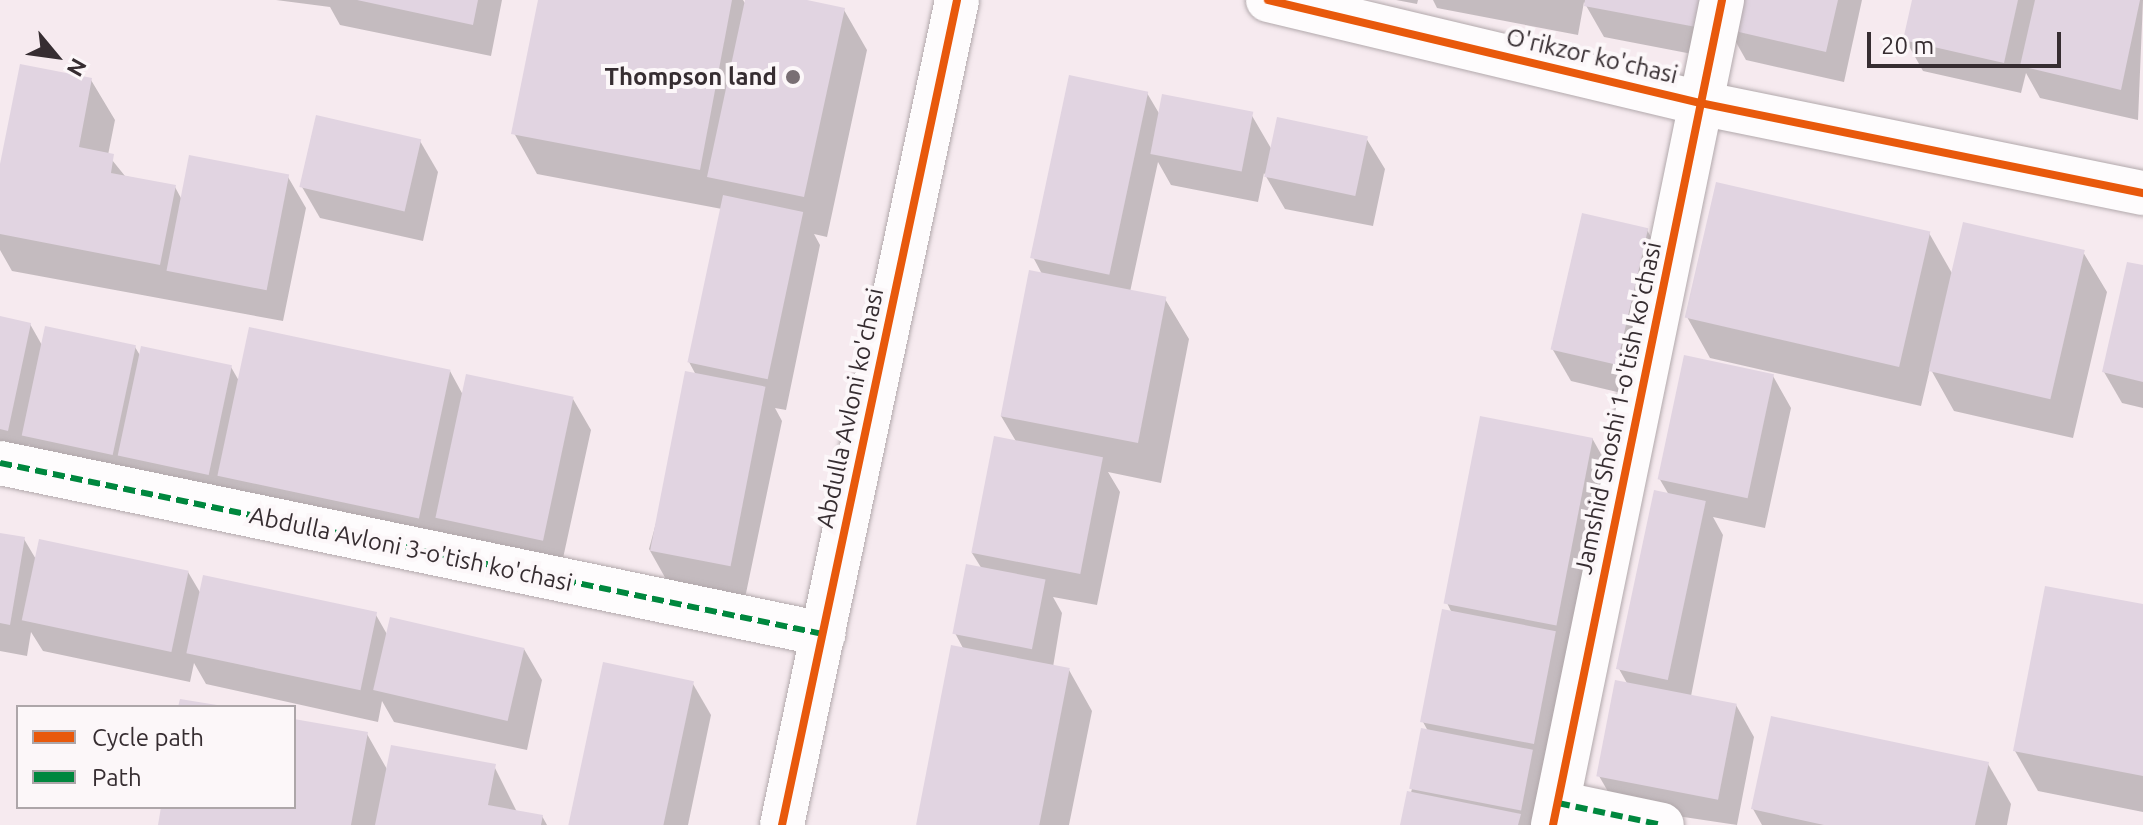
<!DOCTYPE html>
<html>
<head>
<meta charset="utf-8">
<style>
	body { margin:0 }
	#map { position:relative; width:2143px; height:825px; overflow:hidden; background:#f6eaef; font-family:Ubuntu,sans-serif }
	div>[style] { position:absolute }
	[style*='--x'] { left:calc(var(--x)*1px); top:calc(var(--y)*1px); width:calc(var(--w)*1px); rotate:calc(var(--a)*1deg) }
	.shadow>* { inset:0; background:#0003 }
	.building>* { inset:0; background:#e1d4e1; transform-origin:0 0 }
	.roads { filter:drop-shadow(0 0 2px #b2a9ac) drop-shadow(0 0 2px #b2a9ac) }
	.street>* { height:44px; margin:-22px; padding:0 22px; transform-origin:22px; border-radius:22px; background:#fefcfd }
	.quiet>* { height:6px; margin-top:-3px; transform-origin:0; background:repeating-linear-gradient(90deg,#00873e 0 12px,transparent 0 18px) }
	.cycleway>* { height:8px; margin:-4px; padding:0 4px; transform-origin:4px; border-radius:4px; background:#e8590c }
	.dots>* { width:22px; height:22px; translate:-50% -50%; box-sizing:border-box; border:4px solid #fcf7f9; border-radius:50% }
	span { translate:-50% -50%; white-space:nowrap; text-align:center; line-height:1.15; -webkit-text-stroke:8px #fcf7f9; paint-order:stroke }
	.street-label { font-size:24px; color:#362d31 }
	.poi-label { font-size:24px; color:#362d31; font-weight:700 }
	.right { translate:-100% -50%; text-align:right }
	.legend { position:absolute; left:16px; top:705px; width:280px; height:104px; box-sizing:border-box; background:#fcf7f9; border:2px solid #ada6a9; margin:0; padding:10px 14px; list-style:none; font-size:24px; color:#362d31 }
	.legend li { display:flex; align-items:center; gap:16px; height:40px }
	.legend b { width:40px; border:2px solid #ada6a9 }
	.north { position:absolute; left:16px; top:16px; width:80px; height:80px; -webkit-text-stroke:6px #fcf7f9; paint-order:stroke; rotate:119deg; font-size:22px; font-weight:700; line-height:32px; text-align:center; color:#362d31 }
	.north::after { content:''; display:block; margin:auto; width:28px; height:36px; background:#362d31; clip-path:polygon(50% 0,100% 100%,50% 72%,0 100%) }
	.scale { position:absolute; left:1867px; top:32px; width:194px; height:36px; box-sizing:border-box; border:4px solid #362d31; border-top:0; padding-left:10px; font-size:24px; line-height:28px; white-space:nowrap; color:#362d31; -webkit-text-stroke:6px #fcf7f9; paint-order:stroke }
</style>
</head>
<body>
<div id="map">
	<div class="shadow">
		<div style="clip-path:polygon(276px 0,502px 0,491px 56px,340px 25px,330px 7px)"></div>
		<div style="clip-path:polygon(540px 0,743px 0,746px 5px,747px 0,798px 0,844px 10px,867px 50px,827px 237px,814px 234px,820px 245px,786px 410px,775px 408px,782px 421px,745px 598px,667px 581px,649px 549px,696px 375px,689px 362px,722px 209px,537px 174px,514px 133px)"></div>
		<div style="clip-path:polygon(1396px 0,1418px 0,1417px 4px)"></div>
		<div style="clip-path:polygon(1433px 0,1725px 0,1713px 58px,1604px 37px,1584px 2px,1578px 35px,1437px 8px)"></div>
		<div style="clip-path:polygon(1734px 0,1862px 0,1844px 82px,1746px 60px,1728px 28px)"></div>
		<div style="clip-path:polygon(1914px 0,2143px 0,2138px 120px,2040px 98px,2026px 73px,2021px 93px,1923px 71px,1905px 39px)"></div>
		<div style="clip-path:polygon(91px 80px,115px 120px,108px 155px,125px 176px,175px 187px,182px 200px,288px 177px,306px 208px,283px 321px,12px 271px,0 250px,0 174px)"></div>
		<div style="clip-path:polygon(1147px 93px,1160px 115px,1251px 114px,1272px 150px,1366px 138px,1385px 169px,1373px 226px,1285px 209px,1264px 173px,1258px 202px,1171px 185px,1158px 162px,1130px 292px,1165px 299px,1189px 339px,1161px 483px,1108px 472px,1120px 492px,1097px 605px,1053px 597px,1062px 613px,1053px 667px,1069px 670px,1092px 711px,1069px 825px,918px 825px,964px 650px,955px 633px,982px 569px,972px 553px,1017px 443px,1001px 416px,1042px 274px,1033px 257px)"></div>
		<div style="clip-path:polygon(420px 141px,438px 172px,423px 241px,320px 218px,302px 187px)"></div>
		<div style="clip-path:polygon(1647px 230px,1665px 262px,1634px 396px,1571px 381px,1553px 350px)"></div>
		<div style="clip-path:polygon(1929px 233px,1953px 275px,2083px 252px,2107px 292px,2073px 438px,1954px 411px,1930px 368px,1921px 406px,1710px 358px,1687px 317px)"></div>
		<div style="clip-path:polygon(2143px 267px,2143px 408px,2122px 403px,2104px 372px)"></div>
		<div style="clip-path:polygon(0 318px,30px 324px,43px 347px,135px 347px,141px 357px,231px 367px,239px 381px,450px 371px,463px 395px,573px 399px,591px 430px,560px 572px,43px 467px,29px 444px,25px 461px,0 456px)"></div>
		<div style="clip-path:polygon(1773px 376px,1791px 408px,1765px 528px,1713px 517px,1723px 535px,1691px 696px,1736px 705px,1754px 737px,1737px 825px,1617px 807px,1599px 776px,1628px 685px,1619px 669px,1669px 495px,1659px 478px)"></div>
		<div style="clip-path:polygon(1592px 438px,1615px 479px,1542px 825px,1402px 825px,1428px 731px,1423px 722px,1452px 613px,1447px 603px)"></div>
		<div style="clip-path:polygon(0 535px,24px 539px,37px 561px,188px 572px,201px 594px,376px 615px,388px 636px,524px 649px,542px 680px,527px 750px,394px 722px,382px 701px,378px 722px,206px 684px,194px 663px,190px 682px,43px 651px,31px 632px,27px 656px,0 651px)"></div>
		<div style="clip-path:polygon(2143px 607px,2143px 812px,2038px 791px,2015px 751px)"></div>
		<div style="clip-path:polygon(693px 684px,711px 715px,688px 825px,570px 825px)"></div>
		<div style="clip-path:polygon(294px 721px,367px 734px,388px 771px,494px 766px,517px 812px,542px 816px,547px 825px,160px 825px,163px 807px,294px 807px)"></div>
		<div style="clip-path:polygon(1988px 764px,2011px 804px,2007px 825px,1762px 825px,1753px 809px)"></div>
	</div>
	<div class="building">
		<div style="clip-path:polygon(357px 0,478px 0,473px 25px)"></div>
		<div style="clip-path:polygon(538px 0,732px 0,700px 170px,511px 134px)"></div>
		<div style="clip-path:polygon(745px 0,807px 0,845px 8px,804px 197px,707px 177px)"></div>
		<div style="clip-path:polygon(1585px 0,1701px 0,1696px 27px,1584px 6px)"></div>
		<div style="clip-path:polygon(1732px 0,1838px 0,1826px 52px,1726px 29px)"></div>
		<div style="clip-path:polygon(1912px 0,2018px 0,2004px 63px,1903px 40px)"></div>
		<div style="clip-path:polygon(2035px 0,2140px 0,2121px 90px,2020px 66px)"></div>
		<div style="clip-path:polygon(20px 64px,92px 78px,79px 147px,114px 154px,111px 173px,176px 185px,160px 265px,0 234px,0 164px)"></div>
		<div style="left:1069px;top:75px;width:81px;height:187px;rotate:12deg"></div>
		<div style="left:1162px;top:94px;width:93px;height:61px;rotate:11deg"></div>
		<div style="left:316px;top:115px;width:108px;height:74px;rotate:13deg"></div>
		<div style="left:1277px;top:117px;width:93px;height:61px;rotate:12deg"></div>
		<div style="left:189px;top:155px;width:102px;height:118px;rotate:11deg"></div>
		<div style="left:1716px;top:182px;width:220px;height:139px;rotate:13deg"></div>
		<div style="left:723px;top:195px;width:82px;height:171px;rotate:12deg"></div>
		<div style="left:1582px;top:213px;width:68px;height:140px;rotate:13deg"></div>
		<div style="left:1963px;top:222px;width:125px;height:153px;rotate:13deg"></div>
		<div style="clip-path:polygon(2127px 262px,2143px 265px,2143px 382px,2102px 372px)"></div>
		<div style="left:1029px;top:270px;width:140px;height:149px;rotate:11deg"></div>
		<div style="clip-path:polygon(0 316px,31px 323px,8px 431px,0 429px)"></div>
		<div style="left:45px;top:326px;width:93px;height:112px;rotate:12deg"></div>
		<div style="left:249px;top:327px;width:206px;height:152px;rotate:12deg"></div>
		<div style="left:141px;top:346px;width:93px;height:112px;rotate:12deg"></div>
		<div style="left:1684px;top:355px;width:92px;height:127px;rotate:12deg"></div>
		<div style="left:685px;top:371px;width:82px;height:183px;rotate:11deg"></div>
		<div style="left:466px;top:374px;width:110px;height:147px;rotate:12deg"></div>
		<div style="left:1480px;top:416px;width:115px;height:191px;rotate:11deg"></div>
		<div style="left:994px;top:436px;width:111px;height:119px;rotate:11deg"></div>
		<div style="left:1654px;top:490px;width:53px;height:183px;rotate:12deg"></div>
		<div style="clip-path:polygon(0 533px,25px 537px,10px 625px,0 623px)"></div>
		<div style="left:39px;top:539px;width:153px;height:83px;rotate:12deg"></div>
		<div style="left:966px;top:564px;width:81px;height:71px;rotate:11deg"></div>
		<div style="left:203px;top:575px;width:178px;height:80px;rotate:12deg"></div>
		<div style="clip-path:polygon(2045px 586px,2143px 604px,2143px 776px,2013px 751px)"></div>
		<div style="left:1442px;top:609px;width:116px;height:115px;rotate:11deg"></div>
		<div style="left:390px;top:617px;width:138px;height:75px;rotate:13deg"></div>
		<div style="left:951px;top:645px;width:121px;height:183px;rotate:11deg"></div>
		<div style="left:603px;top:662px;width:93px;height:167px;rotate:12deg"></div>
		<div style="left:1615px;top:680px;width:124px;height:98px;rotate:11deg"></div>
		<div style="clip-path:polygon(180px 699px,217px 705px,217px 707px,178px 707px)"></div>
		<div style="clip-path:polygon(1771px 716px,1989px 762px,1975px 825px,1824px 825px,1751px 809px)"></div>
		<div style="clip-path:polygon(294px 719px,368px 732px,351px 825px,158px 825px,161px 807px,294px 807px)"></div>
		<div style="left:1421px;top:728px;width:114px;height:62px;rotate:11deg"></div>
		<div style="clip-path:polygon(391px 745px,496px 764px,488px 805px,543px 815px,541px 825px,375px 825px)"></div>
		<div style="clip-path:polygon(1407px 791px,1521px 814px,1518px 825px,1400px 825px)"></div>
	</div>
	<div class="roads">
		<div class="street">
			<div style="--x:1268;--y:0;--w:444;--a:13.4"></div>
			<div style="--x:1700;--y:103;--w:452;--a:11.5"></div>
			<div style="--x:0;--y:463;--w:841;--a:11.74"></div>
			<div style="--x:1558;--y:803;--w:106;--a:11.9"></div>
			<div style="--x:782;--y:825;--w:843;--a:-78.02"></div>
			<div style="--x:1553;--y:825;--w:842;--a:-78.42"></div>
		</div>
	</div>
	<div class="quiet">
		<div style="--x:0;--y:463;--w:841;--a:11.74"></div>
		<div style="--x:1558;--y:803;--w:106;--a:11.9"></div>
	</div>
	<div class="cycleway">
		<div style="--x:1268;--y:0;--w:444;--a:13.4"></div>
		<div style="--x:1700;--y:103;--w:452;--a:11.5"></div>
		<div style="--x:782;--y:825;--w:843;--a:-78.02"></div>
		<div style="--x:1553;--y:825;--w:842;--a:-78.42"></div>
	</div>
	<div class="dots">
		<div style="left:793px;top:77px;background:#796f74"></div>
	</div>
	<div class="street-label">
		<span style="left:1592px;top:56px;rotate:13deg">O'rikzor ko'chasi</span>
		<span style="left:850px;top:408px;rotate:-78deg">Abdulla Avloni ko'chasi</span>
		<span style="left:1618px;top:408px;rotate:-78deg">Jamshid Shoshi 1-o'tish ko'chasi</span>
		<span style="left:411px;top:549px;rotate:12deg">Abdulla Avloni 3-o'tish ko'chasi</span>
	</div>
	<div class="poi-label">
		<span class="right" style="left:777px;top:77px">Thompson land</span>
	</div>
	<ul class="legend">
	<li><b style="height:10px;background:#e8590c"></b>Cycle path</li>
	<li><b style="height:10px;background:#00873e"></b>Path</li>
	</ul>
	<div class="north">N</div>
	<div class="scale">20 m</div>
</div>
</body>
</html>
